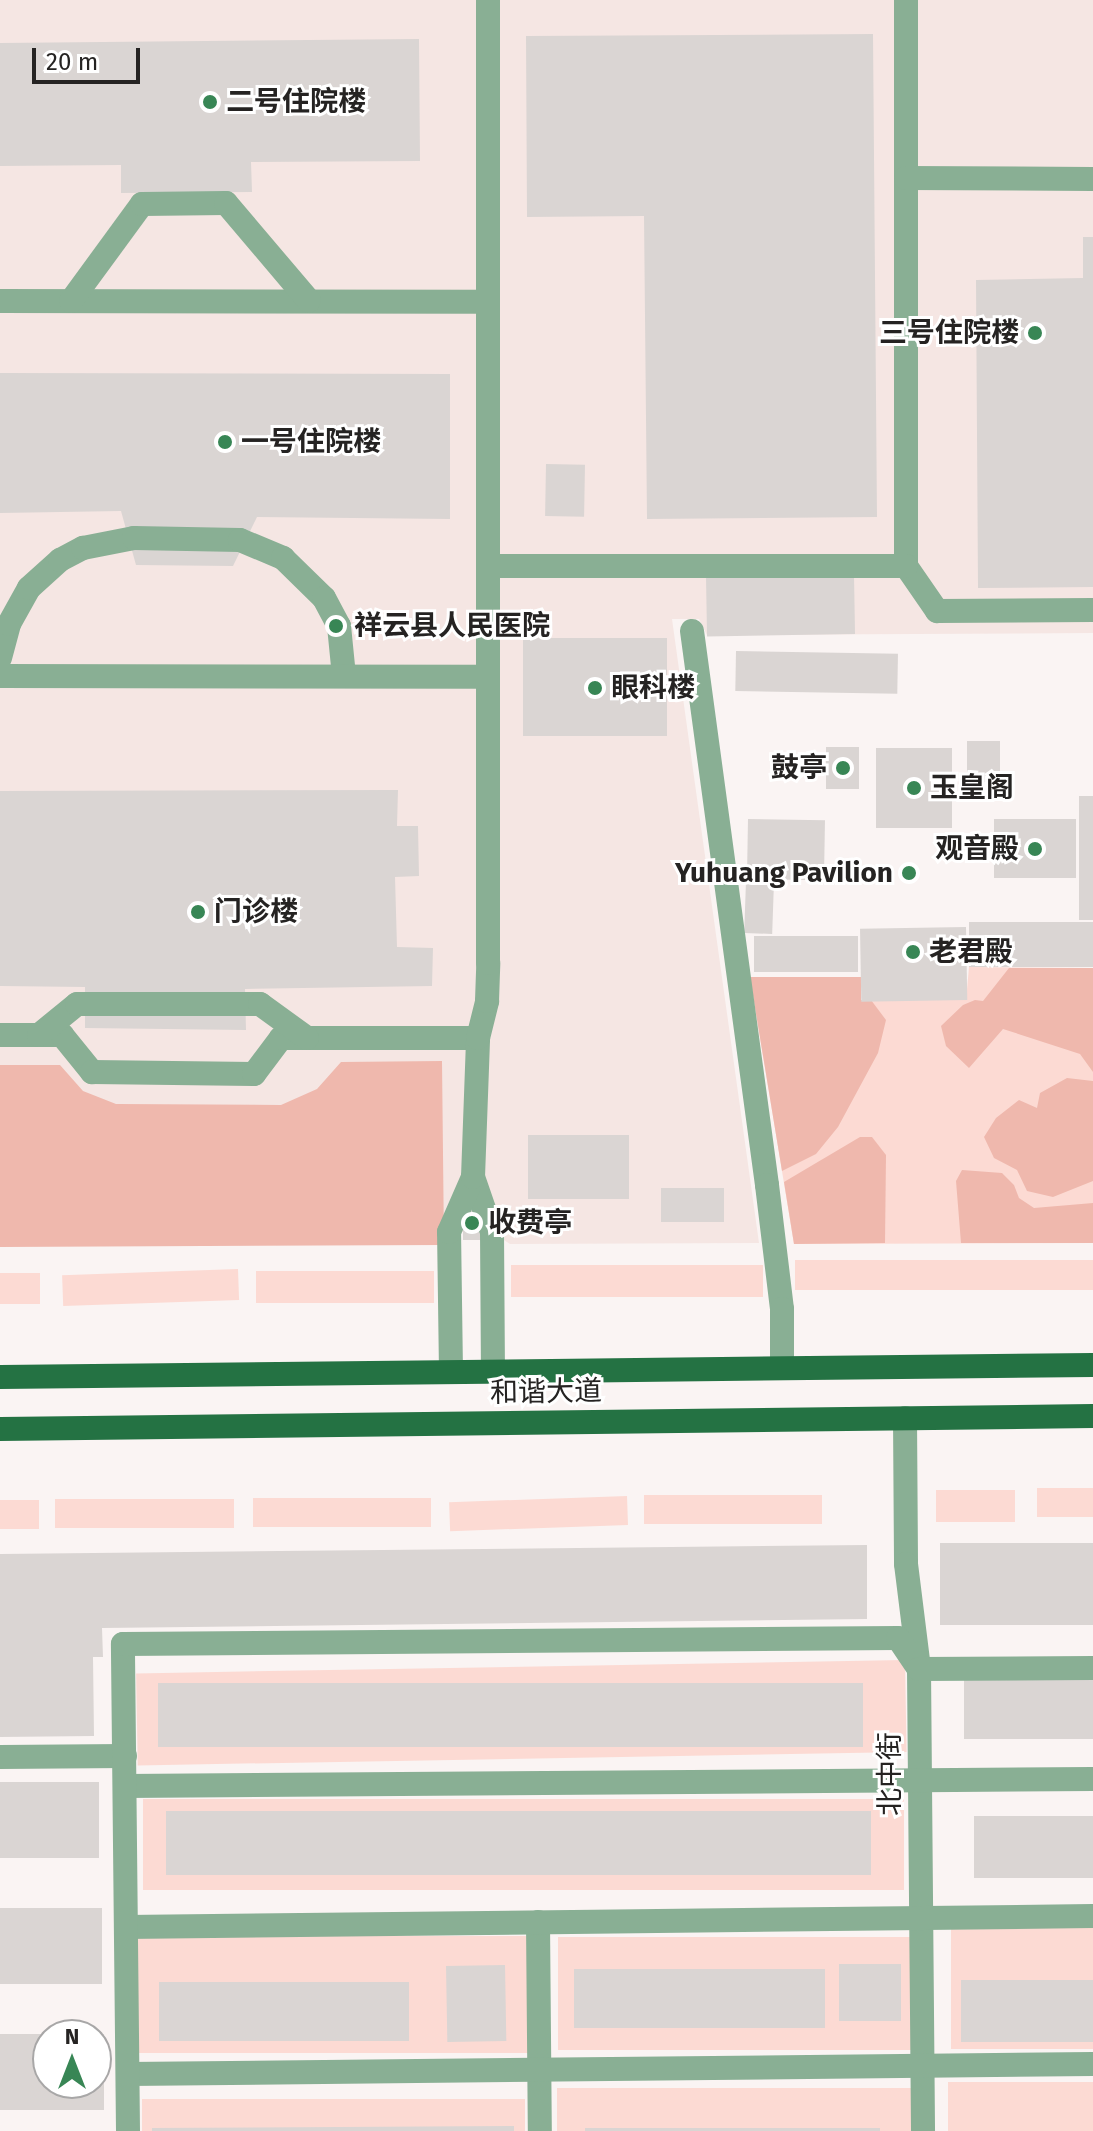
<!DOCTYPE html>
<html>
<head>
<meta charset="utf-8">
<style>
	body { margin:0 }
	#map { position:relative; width:1093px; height:2131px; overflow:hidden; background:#faf4f3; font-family:"Fira Sans","Noto Sans SC",sans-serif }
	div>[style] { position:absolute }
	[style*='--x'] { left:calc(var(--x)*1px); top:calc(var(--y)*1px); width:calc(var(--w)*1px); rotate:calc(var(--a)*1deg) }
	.built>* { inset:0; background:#f5e6e3 }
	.green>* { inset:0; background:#fcdad3; transform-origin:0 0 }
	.forest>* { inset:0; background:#efb8ad }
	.building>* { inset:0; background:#dad5d3; transform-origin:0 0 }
	.minor>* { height:24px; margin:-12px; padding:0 12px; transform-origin:12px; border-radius:12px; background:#89af94 }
	.major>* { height:24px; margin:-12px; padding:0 12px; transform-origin:12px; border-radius:12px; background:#247243 }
	.dots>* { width:22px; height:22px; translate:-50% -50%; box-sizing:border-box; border:4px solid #fff; border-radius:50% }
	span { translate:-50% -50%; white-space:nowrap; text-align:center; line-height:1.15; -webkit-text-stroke:6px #fff; paint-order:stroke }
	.poi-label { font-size:28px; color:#252322; font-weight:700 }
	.left { translate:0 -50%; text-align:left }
	.right { translate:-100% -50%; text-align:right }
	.street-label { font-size:28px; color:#252322 }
	.north { position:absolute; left:32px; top:2019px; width:80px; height:80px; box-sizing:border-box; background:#fff; border:2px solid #a8a7a7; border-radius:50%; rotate:0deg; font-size:22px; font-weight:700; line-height:32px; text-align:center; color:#252322 }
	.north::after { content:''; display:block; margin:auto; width:28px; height:36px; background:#388655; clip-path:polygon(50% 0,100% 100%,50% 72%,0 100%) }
	.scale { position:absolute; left:32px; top:48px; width:108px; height:36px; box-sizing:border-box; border:4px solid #252322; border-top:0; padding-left:10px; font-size:24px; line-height:28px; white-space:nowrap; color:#252322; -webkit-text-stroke:6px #fff; paint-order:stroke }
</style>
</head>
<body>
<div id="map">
	<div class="built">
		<div style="clip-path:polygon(0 0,1093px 0,1093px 633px,707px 635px,699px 619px,672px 619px,759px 1243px,510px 1244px,492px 1232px,450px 1232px,0 1247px)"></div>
	</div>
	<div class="green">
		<div style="clip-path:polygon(969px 967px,1093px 968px,1093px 1243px,794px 1244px,750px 977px,861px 1000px,966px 1000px)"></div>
		<div style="left:795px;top:1260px;width:298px;height:30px"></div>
		<div style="left:511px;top:1265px;width:252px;height:32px"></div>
		<div style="left:238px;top:1269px;width:31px;height:176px;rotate:88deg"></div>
		<div style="left:256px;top:1271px;width:178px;height:32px"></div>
		<div style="left:0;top:1273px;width:40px;height:31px"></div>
		<div style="left:1037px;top:1488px;width:56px;height:29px"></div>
		<div style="left:1015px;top:1490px;width:32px;height:79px;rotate:90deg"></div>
		<div style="left:822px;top:1495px;width:29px;height:178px;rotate:90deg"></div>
		<div style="left:627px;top:1496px;width:29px;height:178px;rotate:88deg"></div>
		<div style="left:431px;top:1498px;width:29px;height:178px;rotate:90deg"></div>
		<div style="left:234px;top:1499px;width:29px;height:179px;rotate:90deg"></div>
		<div style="left:39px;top:1500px;width:29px;height:39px;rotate:90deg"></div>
		<div style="left:905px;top:1660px;width:92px;height:769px;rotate:89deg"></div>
		<div style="left:904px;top:1799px;width:91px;height:761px;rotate:90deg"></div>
		<div style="left:1093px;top:1925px;width:124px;height:142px;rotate:90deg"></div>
		<div style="left:528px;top:1936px;width:117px;height:391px;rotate:90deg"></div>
		<div style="left:558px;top:1937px;width:356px;height:113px"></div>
		<div style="left:1093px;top:2082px;width:49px;height:145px;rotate:90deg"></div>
		<div style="left:912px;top:2088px;width:43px;height:355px;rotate:90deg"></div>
		<div style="left:525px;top:2099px;width:32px;height:383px;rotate:90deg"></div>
	</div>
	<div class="forest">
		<div style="clip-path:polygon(1009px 968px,1093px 968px,1093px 1072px,1080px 1054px,1003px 1029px,969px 1068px,946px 1046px,941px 1026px,963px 1005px,975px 1000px,983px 1001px)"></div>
		<div style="clip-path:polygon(750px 977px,861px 977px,861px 1000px,871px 1000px,886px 1020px,878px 1053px,838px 1127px,816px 1154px,782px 1171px)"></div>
		<div style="clip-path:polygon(442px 1061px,444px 1245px,0 1247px,0 1065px,60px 1065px,83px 1091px,116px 1104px,281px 1105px,317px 1089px,341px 1062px)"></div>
		<div style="clip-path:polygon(1067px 1078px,1093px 1081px,1093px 1181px,1053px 1197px,1027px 1191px,1017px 1170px,994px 1158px,984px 1137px,996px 1118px,1019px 1100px,1037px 1108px,1040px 1093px)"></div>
		<div style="clip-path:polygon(860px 1137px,872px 1137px,886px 1155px,885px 1243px,794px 1244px,784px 1182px)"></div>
		<div style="clip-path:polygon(962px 1170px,1002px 1173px,1014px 1185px,1019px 1198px,1034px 1208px,1093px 1203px,1093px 1243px,961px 1243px,956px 1181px)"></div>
	</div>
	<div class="building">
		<div style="clip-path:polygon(873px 34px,877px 517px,647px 519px,644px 216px,527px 217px,526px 36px)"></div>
		<div style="clip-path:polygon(419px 39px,420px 161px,251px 162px,252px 192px,121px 193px,121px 165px,0 166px,0 43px)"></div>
		<div style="clip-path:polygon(1083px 237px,1093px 237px,1093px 587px,978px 588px,976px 280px,1083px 278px)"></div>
		<div style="clip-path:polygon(0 373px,450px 374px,450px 519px,257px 517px,233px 566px,136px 565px,121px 511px,0 513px)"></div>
		<div style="left:546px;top:464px;width:39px;height:52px;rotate:1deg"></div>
		<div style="left:854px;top:575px;width:59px;height:148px;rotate:89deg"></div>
		<div style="left:523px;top:638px;width:144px;height:98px"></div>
		<div style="left:736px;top:651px;width:162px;height:40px;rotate:1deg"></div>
		<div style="left:1000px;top:741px;width:41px;height:33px;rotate:90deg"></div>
		<div style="left:826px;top:747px;width:33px;height:42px"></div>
		<div style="left:876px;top:748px;width:76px;height:80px"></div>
		<div style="clip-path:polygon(398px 790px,397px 826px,418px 826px,419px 876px,395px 877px,397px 947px,433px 948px,432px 986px,245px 989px,246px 1030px,85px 1028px,85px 987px,0 986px,0 791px)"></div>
		<div style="left:1093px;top:796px;width:124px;height:14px;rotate:90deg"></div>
		<div style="left:748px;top:819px;width:77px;height:60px;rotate:1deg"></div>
		<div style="left:994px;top:819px;width:82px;height:59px"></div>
		<div style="left:746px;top:881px;width:28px;height:52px;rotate:2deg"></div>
		<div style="left:969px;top:922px;width:124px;height:45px"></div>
		<div style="left:966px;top:927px;width:73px;height:106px;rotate:89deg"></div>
		<div style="left:754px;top:936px;width:104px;height:36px"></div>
		<div style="left:528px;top:1135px;width:101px;height:64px"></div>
		<div style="left:661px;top:1188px;width:63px;height:34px"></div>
		<div style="left:463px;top:1207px;width:18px;height:33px"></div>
		<div style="left:1093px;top:1543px;width:82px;height:153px;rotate:90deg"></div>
		<div style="clip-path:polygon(867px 1545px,867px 1619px,102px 1628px,103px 1657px,93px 1657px,94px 1736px,0 1737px,0 1554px)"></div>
		<div style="left:1093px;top:1677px;width:62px;height:129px;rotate:90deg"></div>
		<div style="left:863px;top:1683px;width:64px;height:705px;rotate:90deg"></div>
		<div style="left:0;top:1782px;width:99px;height:76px"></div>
		<div style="left:871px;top:1811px;width:64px;height:705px;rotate:90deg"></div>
		<div style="left:1093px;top:1816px;width:62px;height:119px;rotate:90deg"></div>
		<div style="left:0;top:1908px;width:102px;height:76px"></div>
		<div style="left:901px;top:1964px;width:57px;height:62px;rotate:90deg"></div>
		<div style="left:505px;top:1965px;width:76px;height:59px;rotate:89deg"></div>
		<div style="left:574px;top:1969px;width:251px;height:59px"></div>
		<div style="left:1093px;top:1980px;width:62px;height:132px;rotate:90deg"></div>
		<div style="left:159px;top:1982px;width:250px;height:59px"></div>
		<div style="clip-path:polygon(0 2034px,48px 2034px,48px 2083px,96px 2083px,96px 2034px,104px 2034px,104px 2110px,0 2110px)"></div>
		<div style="clip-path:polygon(514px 2126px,514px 2131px,152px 2131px,152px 2128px)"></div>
		<div style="left:585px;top:2128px;width:295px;height:3px"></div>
	</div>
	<div class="minor">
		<div style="--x:906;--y:0;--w:566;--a:90"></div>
		<div style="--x:906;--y:566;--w:55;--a:55.4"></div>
		<div style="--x:937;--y:611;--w:156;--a:-0.4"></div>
		<div style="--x:906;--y:178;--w:187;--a:0.3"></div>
		<div style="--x:0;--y:301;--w:488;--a:0.1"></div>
		<div style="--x:71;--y:301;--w:120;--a:-53.8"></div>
		<div style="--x:142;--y:204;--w:84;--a:-0.7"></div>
		<div style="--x:226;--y:203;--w:128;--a:49.7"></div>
		<div style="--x:488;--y:566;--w:418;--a:0"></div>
		<div style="--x:692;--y:631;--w:559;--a:82.29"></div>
		<div style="--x:767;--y:1185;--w:125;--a:83.1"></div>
		<div style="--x:782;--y:1309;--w:59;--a:90"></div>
		<div style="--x:0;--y:658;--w:35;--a:-75"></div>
		<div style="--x:9;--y:624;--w:41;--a:-60.9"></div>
		<div style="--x:29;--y:588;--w:42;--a:-42.1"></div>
		<div style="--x:60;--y:560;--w:26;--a:-28"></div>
		<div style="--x:83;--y:548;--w:52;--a:-11.1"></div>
		<div style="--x:134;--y:538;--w:106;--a:1.1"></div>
		<div style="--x:240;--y:540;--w:47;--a:22.7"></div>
		<div style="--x:283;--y:558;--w:57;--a:44.3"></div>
		<div style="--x:324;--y:598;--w:32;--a:62"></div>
		<div style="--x:339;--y:626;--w:50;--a:84.3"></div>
		<div style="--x:0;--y:676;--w:488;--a:0.1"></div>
		<div style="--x:0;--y:1035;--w:62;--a:0"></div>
		<div style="--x:62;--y:1035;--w:48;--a:51"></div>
		<div style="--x:92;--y:1072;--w:162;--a:0.7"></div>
		<div style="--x:254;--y:1074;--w:45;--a:-53.1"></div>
		<div style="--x:281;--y:1038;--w:197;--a:0"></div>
		<div style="--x:39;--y:1035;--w:49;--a:-39.2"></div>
		<div style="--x:77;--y:1004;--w:183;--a:0"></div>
		<div style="--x:260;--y:1004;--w:58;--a:35.9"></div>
		<div style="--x:473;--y:1177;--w:58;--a:70.9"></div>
		<div style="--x:492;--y:1232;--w:139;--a:89.6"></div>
		<div style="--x:451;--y:1372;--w:140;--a:-90.8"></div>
		<div style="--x:449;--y:1232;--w:60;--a:-66.4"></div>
		<div style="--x:473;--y:1177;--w:139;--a:-87.9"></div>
		<div style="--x:478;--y:1038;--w:38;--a:-76"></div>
		<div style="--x:487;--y:1001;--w:38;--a:-88"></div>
		<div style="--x:488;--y:963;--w:963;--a:-90"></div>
		<div style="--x:905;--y:1418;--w:146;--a:89.6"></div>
		<div style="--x:906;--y:1564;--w:106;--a:82.9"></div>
		<div style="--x:919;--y:1669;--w:462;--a:89.5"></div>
		<div style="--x:0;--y:1757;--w:125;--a:-0.5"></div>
		<div style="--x:125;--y:1786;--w:968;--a:-0.41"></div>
		<div style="--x:538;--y:1922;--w:209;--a:89.5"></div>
		<div style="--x:126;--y:1927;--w:967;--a:-0.65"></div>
		<div style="--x:128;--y:2074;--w:965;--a:-0.59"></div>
		<div style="--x:128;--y:2131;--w:487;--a:-90.6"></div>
		<div style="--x:123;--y:1644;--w:775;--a:-0.44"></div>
		<div style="--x:898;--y:1638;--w:37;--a:56"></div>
		<div style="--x:919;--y:1669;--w:174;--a:-0.3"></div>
	</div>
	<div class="major">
		<div style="--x:0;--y:1377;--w:1093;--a:-0.63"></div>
		<div style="--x:0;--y:1429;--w:1093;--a:-0.68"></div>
	</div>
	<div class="dots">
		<div style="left:210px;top:102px;background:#388655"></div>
		<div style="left:1035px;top:333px;background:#388655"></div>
		<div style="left:225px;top:442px;background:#388655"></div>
		<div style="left:336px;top:626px;background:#388655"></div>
		<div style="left:595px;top:688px;background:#388655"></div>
		<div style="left:843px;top:768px;background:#388655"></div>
		<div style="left:914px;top:788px;background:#388655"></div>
		<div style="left:1035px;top:849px;background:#388655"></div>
		<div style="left:909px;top:873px;background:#388655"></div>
		<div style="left:198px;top:912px;background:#388655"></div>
		<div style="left:913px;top:952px;background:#388655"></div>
		<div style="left:472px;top:1223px;background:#388655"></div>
	</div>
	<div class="poi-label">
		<span class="left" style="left:226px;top:102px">二号住院楼</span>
		<span class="right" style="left:1019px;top:333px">三号住院楼</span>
		<span class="left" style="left:241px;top:442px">一号住院楼</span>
		<span class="left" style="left:354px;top:626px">祥云县人民医院</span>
		<span class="left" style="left:611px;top:688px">眼科楼</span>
		<span class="right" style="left:827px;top:768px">鼓亭</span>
		<span class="left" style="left:930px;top:788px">玉皇阁</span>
		<span class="right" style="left:1019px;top:849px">观音殿</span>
		<span class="right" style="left:893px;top:873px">Yuhuang Pavilion</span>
		<span class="left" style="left:214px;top:912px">门诊楼</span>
		<span class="left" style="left:929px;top:952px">老君殿</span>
		<span class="left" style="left:488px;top:1223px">收费亭</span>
	</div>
	<div class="street-label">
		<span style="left:546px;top:1392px;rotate:-1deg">和谐大道</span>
		<span style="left:890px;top:1774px;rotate:-90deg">北中街</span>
	</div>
	<div class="north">N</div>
	<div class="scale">20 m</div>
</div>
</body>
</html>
